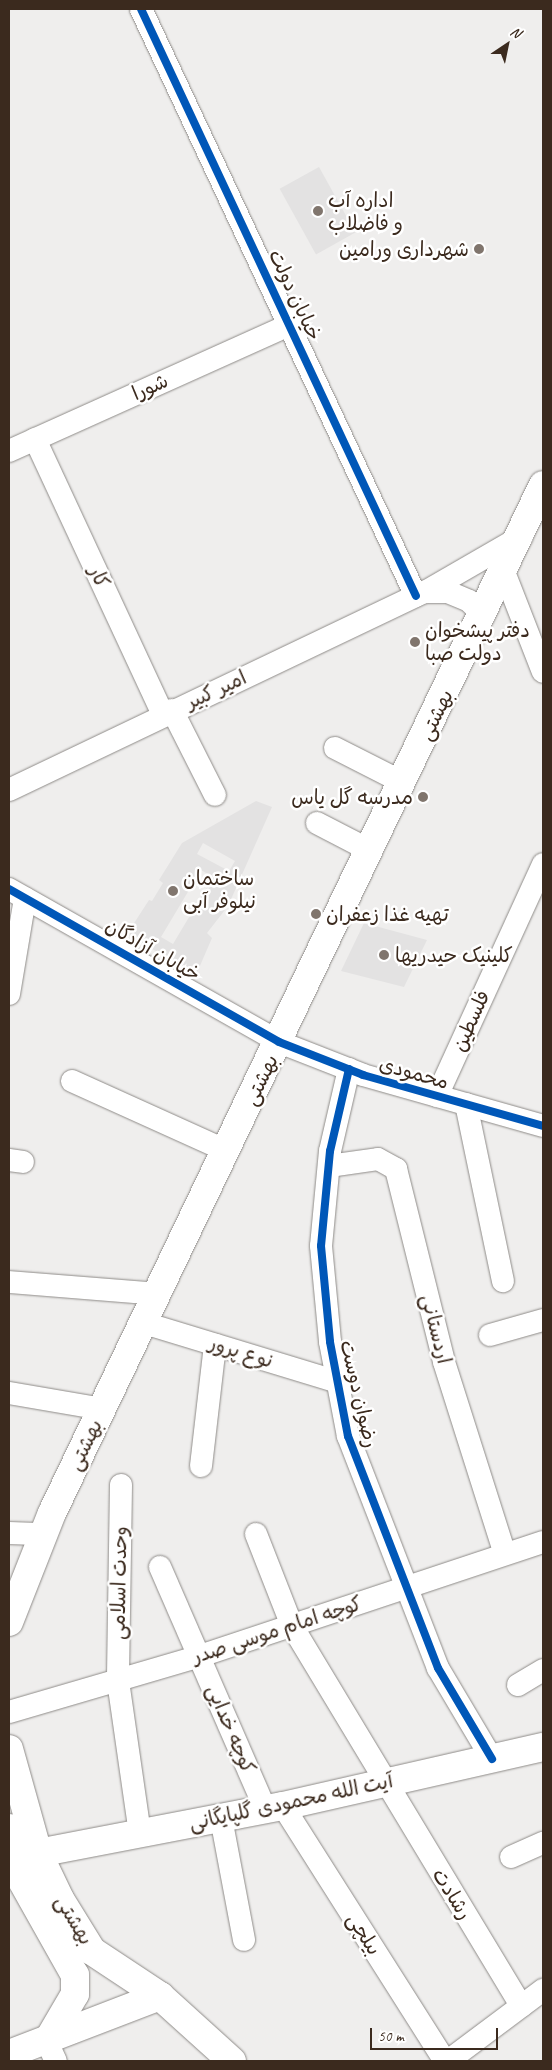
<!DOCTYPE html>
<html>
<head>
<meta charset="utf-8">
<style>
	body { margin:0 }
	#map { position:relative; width:552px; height:2070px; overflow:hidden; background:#fff; font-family:Caveat,"Playpen Sans Arabic",sans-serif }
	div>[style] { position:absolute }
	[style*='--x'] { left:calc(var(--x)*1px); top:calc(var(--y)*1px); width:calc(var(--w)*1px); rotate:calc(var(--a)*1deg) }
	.built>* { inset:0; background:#efeeed; transform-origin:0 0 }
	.building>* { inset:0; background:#e3e2e2; transform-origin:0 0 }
	.roads { filter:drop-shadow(0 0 1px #8e8b88) drop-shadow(0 0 1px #8e8b88) }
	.minor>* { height:22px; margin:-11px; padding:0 11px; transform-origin:11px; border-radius:11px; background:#fff }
	.major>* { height:28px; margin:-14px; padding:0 14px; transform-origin:14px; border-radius:14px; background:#fff }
	.cycleway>* { height:8px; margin:-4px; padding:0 4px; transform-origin:4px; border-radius:4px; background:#0057b8 }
	.dots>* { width:14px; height:14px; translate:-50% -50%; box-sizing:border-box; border:2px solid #fff; border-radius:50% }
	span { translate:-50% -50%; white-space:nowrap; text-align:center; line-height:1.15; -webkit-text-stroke:5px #fff; paint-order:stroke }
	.poi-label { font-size:20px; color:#3b2a1e }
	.left { translate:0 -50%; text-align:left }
	.right { translate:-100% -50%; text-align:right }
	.street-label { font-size:20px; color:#3b2a1e }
	.frame { position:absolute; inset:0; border:10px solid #3b2a1e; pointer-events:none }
	.north { position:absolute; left:482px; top:20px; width:50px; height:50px; -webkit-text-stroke:4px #fff; paint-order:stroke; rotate:34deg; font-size:14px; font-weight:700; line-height:20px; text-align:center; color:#3b2a1e }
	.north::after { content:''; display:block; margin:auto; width:18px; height:22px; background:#3b2a1e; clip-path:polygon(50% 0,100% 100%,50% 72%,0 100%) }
	.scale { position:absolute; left:370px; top:2028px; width:128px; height:22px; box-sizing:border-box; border:2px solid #3b2a1e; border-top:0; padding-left:6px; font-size:15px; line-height:18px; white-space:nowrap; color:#3b2a1e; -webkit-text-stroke:4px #fff; paint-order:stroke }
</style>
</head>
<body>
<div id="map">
	<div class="built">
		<div style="left:9px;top:9px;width:534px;height:2052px"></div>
	</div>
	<div class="building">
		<div style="left:319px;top:167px;width:75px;height:45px;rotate:61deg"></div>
		<div style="clip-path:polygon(evenodd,256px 801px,272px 807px,228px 906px,207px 933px,212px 938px,196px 975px,127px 934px,149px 900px,152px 901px,163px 883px,159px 880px,182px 843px,256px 801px,203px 843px,235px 861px,229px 871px,197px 854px,203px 843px,256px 801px,201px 870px,213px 877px,173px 944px,161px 937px,201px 870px)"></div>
		<div style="clip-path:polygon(364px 923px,427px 940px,404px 987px,341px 971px)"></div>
	</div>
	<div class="roads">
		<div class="minor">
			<div style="--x:141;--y:9;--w:648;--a:64.9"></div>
			<div style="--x:35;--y:439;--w:304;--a:65.1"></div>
			<div style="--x:9;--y:451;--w:309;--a:-24.2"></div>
			<div style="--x:504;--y:572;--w:107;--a:68.7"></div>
			<div style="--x:425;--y:592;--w:23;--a:0"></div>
			<div style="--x:448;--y:592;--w:23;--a:23"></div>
			<div style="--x:469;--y:601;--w:21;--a:45"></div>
			<div style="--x:172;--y:710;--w:95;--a:63.2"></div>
			<div style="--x:335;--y:748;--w:77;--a:26.9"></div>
			<div style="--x:9;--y:790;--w:461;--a:-25.5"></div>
			<div style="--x:425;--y:592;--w:112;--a:-30"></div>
			<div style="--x:317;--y:823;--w:61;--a:27.4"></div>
			<div style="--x:9;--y:889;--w:310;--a:29.5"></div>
			<div style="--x:279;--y:1042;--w:90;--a:21.4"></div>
			<div style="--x:363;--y:1075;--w:187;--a:15.8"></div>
			<div style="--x:9;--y:994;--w:97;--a:-80.5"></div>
			<div style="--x:349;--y:1069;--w:84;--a:103"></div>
			<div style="--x:330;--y:1151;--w:95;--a:95.4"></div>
			<div style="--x:321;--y:1246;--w:96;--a:84.6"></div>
			<div style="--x:330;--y:1342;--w:96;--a:79.2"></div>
			<div style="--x:348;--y:1436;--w:249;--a:68.8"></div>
			<div style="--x:438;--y:1668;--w:106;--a:59.3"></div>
			<div style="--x:72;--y:1081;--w:170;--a:24.3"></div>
			<div style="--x:437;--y:1096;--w:255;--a:-65.4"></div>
			<div style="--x:466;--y:1104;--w:181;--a:78.2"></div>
			<div style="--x:9;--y:1160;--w:14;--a:8"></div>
			<div style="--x:329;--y:1166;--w:49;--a:-8.1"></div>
			<div style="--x:378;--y:1159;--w:21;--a:29"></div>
			<div style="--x:396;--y:1169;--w:199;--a:76"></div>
			<div style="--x:444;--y:1362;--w:201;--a:72.4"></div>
			<div style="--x:9;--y:1282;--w:149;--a:4.6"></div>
			<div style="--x:144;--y:1323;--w:203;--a:16.9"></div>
			<div style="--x:490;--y:1335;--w:55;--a:-15.8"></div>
			<div style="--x:9;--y:1393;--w:95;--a:9.7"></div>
			<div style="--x:201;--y:1466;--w:122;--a:-83.4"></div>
			<div style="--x:121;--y:1485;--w:196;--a:90.9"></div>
			<div style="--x:118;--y:1681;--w:154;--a:81.8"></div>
			<div style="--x:9;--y:1533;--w:35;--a:2"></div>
			<div style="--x:256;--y:1534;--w:99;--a:68.6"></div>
			<div style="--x:292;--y:1626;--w:444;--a:58.9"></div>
			<div style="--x:160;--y:1567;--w:264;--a:66.5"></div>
			<div style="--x:518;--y:1685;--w:29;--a:-31"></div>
			<div style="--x:9;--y:1712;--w:199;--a:-16.3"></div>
			<div style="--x:200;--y:1656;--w:361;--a:-18.4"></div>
			<div style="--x:283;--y:1806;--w:302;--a:57.6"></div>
			<div style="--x:221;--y:1818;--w:124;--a:79.3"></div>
			<div style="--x:511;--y:1857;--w:35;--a:-24"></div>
			<div style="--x:47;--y:2042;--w:21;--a:65"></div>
			<div style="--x:448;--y:2061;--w:119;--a:-36.8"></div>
		</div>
		<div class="major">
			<div style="--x:9;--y:1622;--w:117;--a:-68.5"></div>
			<div style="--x:52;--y:1513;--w:1139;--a:-64.47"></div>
			<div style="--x:9;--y:1749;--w:108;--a:74.4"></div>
			<div style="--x:38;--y:1853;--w:51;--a:64.4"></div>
			<div style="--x:60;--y:1899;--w:61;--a:58.4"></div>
			<div style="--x:92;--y:1951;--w:82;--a:33.5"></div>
			<div style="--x:160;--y:1996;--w:97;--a:42.1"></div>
			<div style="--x:9;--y:1828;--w:47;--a:78.9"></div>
			<div style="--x:18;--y:1874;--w:116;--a:60.6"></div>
			<div style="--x:75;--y:1975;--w:19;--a:90"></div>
			<div style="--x:75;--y:1994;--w:56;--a:120.3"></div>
			<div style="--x:38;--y:1853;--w:249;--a:-10.9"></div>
			<div style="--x:283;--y:1806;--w:267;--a:-12.8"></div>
			<div style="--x:9;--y:2054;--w:162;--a:-21"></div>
		</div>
	</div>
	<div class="cycleway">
		<div style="--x:141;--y:9;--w:648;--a:64.9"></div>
		<div style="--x:9;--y:889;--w:310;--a:29.5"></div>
		<div style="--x:279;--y:1042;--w:90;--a:21.4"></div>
		<div style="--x:363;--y:1075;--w:187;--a:15.8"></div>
		<div style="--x:349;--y:1069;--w:84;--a:103"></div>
		<div style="--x:330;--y:1151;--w:95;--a:95.4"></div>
		<div style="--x:321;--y:1246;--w:96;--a:84.6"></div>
		<div style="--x:330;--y:1342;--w:96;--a:79.2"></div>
		<div style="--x:348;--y:1436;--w:249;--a:68.8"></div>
		<div style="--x:438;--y:1668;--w:106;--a:59.3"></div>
	</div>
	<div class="dots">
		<div style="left:318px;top:211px;background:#80756d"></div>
		<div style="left:479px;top:249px;background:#80756d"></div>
		<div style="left:415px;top:642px;background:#80756d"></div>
		<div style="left:423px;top:797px;background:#80756d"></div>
		<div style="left:173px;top:891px;background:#80756d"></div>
		<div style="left:316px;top:914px;background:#80756d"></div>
		<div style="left:384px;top:955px;background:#80756d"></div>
	</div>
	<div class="poi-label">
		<span class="left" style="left:328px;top:212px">اداره آب<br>و فاضلاب</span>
		<span class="right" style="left:469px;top:249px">شهرداری ورامین</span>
		<span class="left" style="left:425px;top:642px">دفتر پیشخوان<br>دولت صبا</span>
		<span class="right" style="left:413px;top:797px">مدرسه گل یاس</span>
		<span class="left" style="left:183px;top:890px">ساختمان<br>نیلوفر آبی</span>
		<span class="left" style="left:326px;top:914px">تهیه غذا زعفران</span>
		<span class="left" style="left:395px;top:955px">کلینیک حیدریها</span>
	</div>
	<div class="street-label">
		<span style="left:295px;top:295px;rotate:65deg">خیابان دولت</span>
		<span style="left:150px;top:387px;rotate:-24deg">شورا</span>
		<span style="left:99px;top:577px;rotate:65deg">کار</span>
		<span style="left:216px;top:690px;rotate:-25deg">امیر کبیر</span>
		<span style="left:436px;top:715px;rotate:-64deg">بهشتی</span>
		<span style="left:153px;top:950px;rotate:30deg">خیابان آزادگان</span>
		<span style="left:471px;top:1021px;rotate:-66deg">فلسطین</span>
		<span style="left:414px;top:1073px;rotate:16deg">محمودی</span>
		<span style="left:261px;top:1080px;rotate:-64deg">بهشتی</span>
		<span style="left:436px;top:1329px;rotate:76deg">اردستانی</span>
		<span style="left:241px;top:1352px;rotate:17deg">نوع پرور</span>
		<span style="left:359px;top:1394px;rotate:77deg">رضوان دوست</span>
		<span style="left:85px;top:1445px;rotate:-64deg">بهشتی</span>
		<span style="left:119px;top:1583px;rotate:-89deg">وحدت اسلامی</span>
		<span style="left:277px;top:1630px;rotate:-18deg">کوچه امام موسی صدر</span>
		<span style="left:231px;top:1729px;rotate:67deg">کوچه خدایی</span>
		<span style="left:291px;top:1802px;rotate:-12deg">آیت الله محمودی گلپایگانی</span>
		<span style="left:452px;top:1894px;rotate:58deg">رشادت</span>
		<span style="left:74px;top:1920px;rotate:59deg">بهشتی</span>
		<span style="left:364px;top:1934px;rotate:58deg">بیلچی</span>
	</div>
	<div class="frame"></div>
	<div class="north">N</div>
	<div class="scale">50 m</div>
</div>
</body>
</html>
